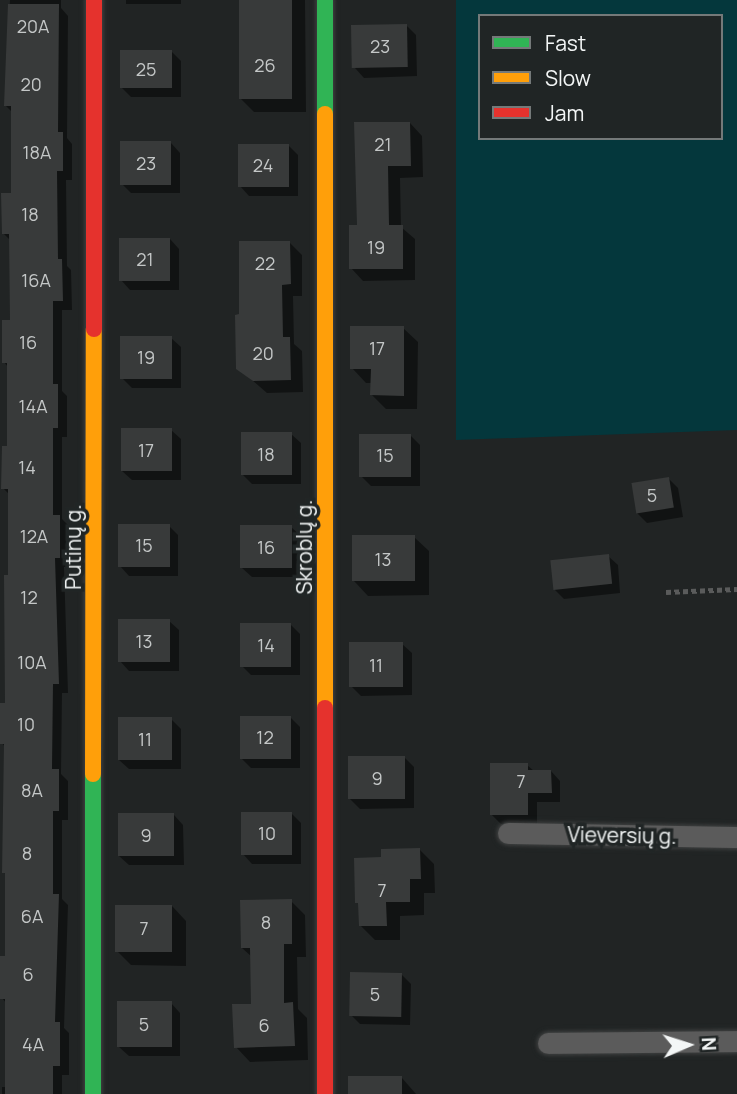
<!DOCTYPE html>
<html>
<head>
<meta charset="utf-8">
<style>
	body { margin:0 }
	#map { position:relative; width:737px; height:1094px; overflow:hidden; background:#212424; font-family:Manrope,sans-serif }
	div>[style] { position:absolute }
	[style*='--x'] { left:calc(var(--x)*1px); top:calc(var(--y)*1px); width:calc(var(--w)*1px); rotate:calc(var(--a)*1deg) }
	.green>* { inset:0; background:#04373c }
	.shadow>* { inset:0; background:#0007; transform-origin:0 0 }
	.building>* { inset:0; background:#383a3a; transform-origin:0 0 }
	.path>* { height:4.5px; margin-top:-2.25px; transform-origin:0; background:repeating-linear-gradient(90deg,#5a5b5b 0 5px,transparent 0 8.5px) }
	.roads { filter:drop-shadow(0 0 2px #3f4141) drop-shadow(0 0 2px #3f4141) }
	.street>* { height:21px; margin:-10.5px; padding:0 10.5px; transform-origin:10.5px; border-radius:10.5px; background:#5b5b5b }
	.fast>* { height:16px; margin:-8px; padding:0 8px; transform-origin:8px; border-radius:8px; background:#30b455 }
	.slow>* { height:16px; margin:-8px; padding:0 8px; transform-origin:8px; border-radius:8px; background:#ff9f0a }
	.jam>* { height:16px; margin:-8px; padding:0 8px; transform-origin:8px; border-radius:8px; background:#e5322d }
	span { translate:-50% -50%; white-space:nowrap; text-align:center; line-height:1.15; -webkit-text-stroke:7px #202525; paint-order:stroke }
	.number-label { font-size:18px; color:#c4c7c7 }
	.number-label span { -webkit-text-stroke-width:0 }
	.street-label { font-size:21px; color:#f3f6f6 }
	.legend { position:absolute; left:478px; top:14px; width:245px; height:126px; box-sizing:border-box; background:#202525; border:2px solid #747979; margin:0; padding:9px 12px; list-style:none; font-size:21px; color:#f3f6f6 }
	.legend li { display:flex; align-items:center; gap:14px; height:35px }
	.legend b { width:35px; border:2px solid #747979 }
	.north { position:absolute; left:653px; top:1010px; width:70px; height:70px; -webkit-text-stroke:5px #202525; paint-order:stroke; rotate:87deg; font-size:19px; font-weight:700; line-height:28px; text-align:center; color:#f3f6f6 }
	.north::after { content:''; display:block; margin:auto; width:24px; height:32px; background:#f3f6f6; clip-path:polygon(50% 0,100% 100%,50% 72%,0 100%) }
</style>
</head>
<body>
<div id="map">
	<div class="green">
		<div style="clip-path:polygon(evenodd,456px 0,737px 0,737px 430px,456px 440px,456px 0,480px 16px,721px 16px,721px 138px,480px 138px,480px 16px)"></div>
	</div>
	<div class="shadow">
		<div style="clip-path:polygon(10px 0,61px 0,61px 8px,68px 16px,67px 138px,72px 144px,72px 180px,66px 180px,67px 266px,71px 270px,72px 310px,62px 310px,62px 391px,67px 396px,67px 437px,62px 437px,62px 519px,69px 526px,69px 567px,64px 567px,68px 693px,62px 693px,61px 774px,68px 781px,68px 820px,62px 820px,62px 899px,68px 905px,64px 1028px,69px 1033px,69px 1075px,62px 1075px,62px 1094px,2px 1094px,2px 1087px,7px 1087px,7px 1004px,2px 998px,7px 957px,6px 875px,4px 872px,5px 747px,2px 743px,7px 705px,10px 577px,10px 495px,3px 488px,9px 447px,8px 367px,4px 362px,11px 322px,11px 241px,3px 233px,13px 195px,13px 113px,5px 105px)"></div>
		<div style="left:126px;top:0;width:55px;height:4px"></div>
		<div style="clip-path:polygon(240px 0,305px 0,306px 112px,254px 112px,240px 98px)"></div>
		<div style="clip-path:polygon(407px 26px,416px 35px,417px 76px,364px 78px,355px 68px)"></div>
		<div style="clip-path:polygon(171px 51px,181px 61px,181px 97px,131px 97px,122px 88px)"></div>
		<div style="clip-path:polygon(410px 123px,422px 136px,423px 177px,400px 178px,401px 227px,415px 239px,415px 280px,363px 281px,351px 268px,359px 227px,356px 124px)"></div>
		<div style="clip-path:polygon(171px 143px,180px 153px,180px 193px,131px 193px,122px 184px)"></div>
		<div style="clip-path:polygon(288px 145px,298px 155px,298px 196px,249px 196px,240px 186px)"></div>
		<div style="clip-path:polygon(170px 239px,179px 249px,179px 290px,130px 290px,121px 280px)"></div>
		<div style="clip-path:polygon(290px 243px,302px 255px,302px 296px,293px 296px,294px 344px,302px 351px,303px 392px,267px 393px,238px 368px,241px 316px)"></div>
		<div style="clip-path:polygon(403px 328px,418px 342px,417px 409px,386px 409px,372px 395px,372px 383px,366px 383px,352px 368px)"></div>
		<div style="clip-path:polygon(171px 338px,181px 347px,181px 388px,132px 388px,122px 378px)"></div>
		<div style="clip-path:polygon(171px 430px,181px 439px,181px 480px,132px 480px,122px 471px)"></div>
		<div style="clip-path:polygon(291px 434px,301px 443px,301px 484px,252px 484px,243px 475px)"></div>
		<div style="clip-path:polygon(410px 435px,420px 445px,420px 486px,371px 486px,361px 476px)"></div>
		<div style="clip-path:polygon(669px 479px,678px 488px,683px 517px,647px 523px,637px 513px)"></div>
		<div style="clip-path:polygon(169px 526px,178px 535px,178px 576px,129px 576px,120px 566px)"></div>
		<div style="clip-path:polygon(291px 527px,301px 536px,301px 577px,252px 577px,242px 568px)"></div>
		<div style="clip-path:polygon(414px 537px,429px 551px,429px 595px,368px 596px,354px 581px)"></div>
		<div style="clip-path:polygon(608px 556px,618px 565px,620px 593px,564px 599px,554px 589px)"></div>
		<div style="clip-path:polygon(169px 621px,179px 630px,179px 671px,129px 671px,120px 661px)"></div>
		<div style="clip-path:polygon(291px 625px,300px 634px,300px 675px,251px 675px,242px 666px)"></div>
		<div style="clip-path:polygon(402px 644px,412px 653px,412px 695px,361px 696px,352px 687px)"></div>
		<div style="clip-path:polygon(290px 717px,300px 727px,300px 768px,251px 768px,241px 758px)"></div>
		<div style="clip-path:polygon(171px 719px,181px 729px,181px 769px,129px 769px,119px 760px)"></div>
		<div style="clip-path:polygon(404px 757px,414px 767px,414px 808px,360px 809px,350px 799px)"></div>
		<div style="clip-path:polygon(527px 765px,534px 771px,551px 771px,560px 781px,560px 802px,537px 802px,537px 824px,501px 824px,491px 814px)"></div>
		<div style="clip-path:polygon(291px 813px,301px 823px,301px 864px,252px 864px,243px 854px)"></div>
		<div style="clip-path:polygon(174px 815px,183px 825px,184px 865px,129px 865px,119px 856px)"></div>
		<div style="clip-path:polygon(420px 850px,434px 864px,435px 893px,424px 893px,424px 915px,400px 916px,400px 940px,375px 940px,361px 926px,360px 906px,357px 902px,383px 859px)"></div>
		<div style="clip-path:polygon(291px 901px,305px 915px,306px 957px,297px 957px,298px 1009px,307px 1018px,308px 1060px,250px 1062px,236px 1047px,253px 1005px,252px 957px,242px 948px)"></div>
		<div style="clip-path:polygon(172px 906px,186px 921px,186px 966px,131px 965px,117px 951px)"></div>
		<div style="clip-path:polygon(401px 974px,411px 984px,410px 1025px,360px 1024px,351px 1015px)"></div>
		<div style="clip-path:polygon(171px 1003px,180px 1013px,180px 1056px,129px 1056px,119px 1047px)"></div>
		<div style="clip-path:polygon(402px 1078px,416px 1094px,350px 1094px)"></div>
	</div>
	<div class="building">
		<div style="left:239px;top:0;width:53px;height:99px"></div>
		<div style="clip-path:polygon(8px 4px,59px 4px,58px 132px,63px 132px,63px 171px,57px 171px,58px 259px,62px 259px,63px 301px,53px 301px,53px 384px,58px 384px,58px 428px,53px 428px,53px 515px,60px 515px,60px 558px,55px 558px,59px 684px,53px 684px,52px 769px,59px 769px,59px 811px,53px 811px,53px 894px,59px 894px,55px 1022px,60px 1022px,60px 1066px,53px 1066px,53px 1094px,5px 1094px,5px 999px,0 999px,0 956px,5px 956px,5px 873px,2px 873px,4px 744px,0 744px,0 703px,5px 703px,4px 575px,8px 575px,8px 489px,1px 489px,2px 446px,7px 446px,7px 363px,2px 363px,2px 320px,10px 320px,9px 234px,2px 234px,1px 193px,11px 193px,11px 106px,4px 106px)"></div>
		<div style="left:407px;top:24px;width:43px;height:56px;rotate:89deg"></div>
		<div style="left:120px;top:50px;width:52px;height:38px"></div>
		<div style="clip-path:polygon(354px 122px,410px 122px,411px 166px,388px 166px,389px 225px,403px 225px,403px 269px,349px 269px,349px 225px,357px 225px)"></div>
		<div style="left:120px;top:141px;width:51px;height:44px"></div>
		<div style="left:238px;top:144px;width:51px;height:43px"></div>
		<div style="left:119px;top:238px;width:51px;height:43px"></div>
		<div style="clip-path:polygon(239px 241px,290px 241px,291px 284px,282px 285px,283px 337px,290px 337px,291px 380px,253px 381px,236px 369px,235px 315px,239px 314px)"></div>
		<div style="clip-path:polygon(350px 326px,404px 326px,404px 396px,370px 395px,371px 369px,350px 369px)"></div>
		<div style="left:120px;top:336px;width:52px;height:43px"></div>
		<div style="left:121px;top:428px;width:51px;height:43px"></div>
		<div style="left:241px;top:432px;width:51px;height:43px"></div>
		<div style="left:359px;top:434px;width:52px;height:43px"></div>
		<div style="left:669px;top:477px;width:31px;height:38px;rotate:81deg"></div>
		<div style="left:118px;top:524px;width:52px;height:43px"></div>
		<div style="left:240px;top:525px;width:52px;height:43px"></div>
		<div style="left:415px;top:535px;width:46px;height:63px;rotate:90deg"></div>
		<div style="left:609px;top:554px;width:30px;height:59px;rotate:84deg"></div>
		<div style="left:118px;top:619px;width:52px;height:43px"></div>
		<div style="left:240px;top:623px;width:51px;height:44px"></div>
		<div style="left:403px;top:642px;width:45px;height:54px;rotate:90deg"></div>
		<div style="left:240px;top:716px;width:51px;height:43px"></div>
		<div style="left:118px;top:717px;width:54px;height:43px"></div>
		<div style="left:405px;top:756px;width:43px;height:57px;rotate:90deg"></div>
		<div style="clip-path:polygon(490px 763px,528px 763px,528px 770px,551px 770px,552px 793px,528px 793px,528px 815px,490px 815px)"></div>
		<div style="left:241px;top:812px;width:51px;height:43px"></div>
		<div style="left:118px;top:813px;width:56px;height:43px"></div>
		<div style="clip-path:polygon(420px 848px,421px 879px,410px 879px,410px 902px,386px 902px,387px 926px,359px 926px,358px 903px,355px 903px,354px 858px,381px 857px,381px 849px)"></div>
		<div style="clip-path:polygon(292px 899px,292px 944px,284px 944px,284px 1003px,293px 1002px,295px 1046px,234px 1048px,232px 1004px,251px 1004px,250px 948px,241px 948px,240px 900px)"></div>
		<div style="left:115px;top:905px;width:57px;height:47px"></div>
		<div style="left:350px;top:972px;width:52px;height:44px;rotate:1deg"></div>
		<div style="left:117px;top:1001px;width:55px;height:46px"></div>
		<div style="left:348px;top:1076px;width:54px;height:18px"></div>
	</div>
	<div class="path">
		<div style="--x:666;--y:592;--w:71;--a:-2.4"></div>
	</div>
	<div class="roads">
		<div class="street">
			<div style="--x:508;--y:833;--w:229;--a:1"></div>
			<div style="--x:548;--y:1043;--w:189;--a:-0.6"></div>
		</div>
		<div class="fast">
			<div style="--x:325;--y:0;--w:114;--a:90"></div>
			<div style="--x:93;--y:1094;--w:320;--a:-90"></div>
		</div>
		<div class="slow">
			<div style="--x:325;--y:114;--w:594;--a:90"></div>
			<div style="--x:93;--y:774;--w:445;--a:-89.9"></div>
		</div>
		<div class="jam">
			<div style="--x:94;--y:329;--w:329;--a:-90"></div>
			<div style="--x:325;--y:708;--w:386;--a:90"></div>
		</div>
	</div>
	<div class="number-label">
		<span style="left:33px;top:26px">20A</span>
		<span style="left:380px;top:46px">23</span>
		<span style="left:265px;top:65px">26</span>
		<span style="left:146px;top:69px">25</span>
		<span style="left:31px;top:84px">20</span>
		<span style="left:383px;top:144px">21</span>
		<span style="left:37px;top:152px">18A</span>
		<span style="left:146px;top:163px">23</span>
		<span style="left:263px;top:165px">24</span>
		<span style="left:30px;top:214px">18</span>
		<span style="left:376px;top:247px">19</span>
		<span style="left:145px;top:259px">21</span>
		<span style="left:265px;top:263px">22</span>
		<span style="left:36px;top:280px">16A</span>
		<span style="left:28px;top:342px">16</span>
		<span style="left:377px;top:348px">17</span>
		<span style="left:263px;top:353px">20</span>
		<span style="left:146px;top:357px">19</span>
		<span style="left:33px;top:406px">14A</span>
		<span style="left:146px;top:450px">17</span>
		<span style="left:266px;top:454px">18</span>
		<span style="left:385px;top:455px">15</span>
		<span style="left:27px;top:467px">14</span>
		<span style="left:652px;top:495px">5</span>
		<span style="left:34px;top:536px">12A</span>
		<span style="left:144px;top:545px">15</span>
		<span style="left:266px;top:547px">16</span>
		<span style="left:383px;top:559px">13</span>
		<span style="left:29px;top:597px">12</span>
		<span style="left:144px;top:641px">13</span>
		<span style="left:266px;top:645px">14</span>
		<span style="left:32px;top:662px">10A</span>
		<span style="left:376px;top:665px">11</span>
		<span style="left:26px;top:724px">10</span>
		<span style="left:265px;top:737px">12</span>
		<span style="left:145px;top:739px">11</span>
		<span style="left:377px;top:778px">9</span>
		<span style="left:521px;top:781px">7</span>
		<span style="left:32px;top:790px">8A</span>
		<span style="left:267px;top:833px">10</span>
		<span style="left:146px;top:835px">9</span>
		<span style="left:27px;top:853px">8</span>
		<span style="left:382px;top:890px">7</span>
		<span style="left:32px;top:916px">6A</span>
		<span style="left:266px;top:922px">8</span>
		<span style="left:144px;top:928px">7</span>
		<span style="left:28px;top:974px">6</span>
		<span style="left:375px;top:994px">5</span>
		<span style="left:144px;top:1024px">5</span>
		<span style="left:264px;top:1025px">6</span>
		<span style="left:33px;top:1044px">4A</span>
	</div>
	<div class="street-label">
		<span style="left:73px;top:547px;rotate:-90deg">Putinų g.</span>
		<span style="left:304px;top:547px;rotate:-90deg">Skroblų g.</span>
		<span style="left:622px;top:835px;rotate:1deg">Vieversių g.</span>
	</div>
	<ul class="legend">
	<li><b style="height:9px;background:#30b455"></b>Fast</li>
	<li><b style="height:9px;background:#ff9f0a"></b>Slow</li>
	<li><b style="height:9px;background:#e5322d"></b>Jam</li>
	</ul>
	<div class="north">N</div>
</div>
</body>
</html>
